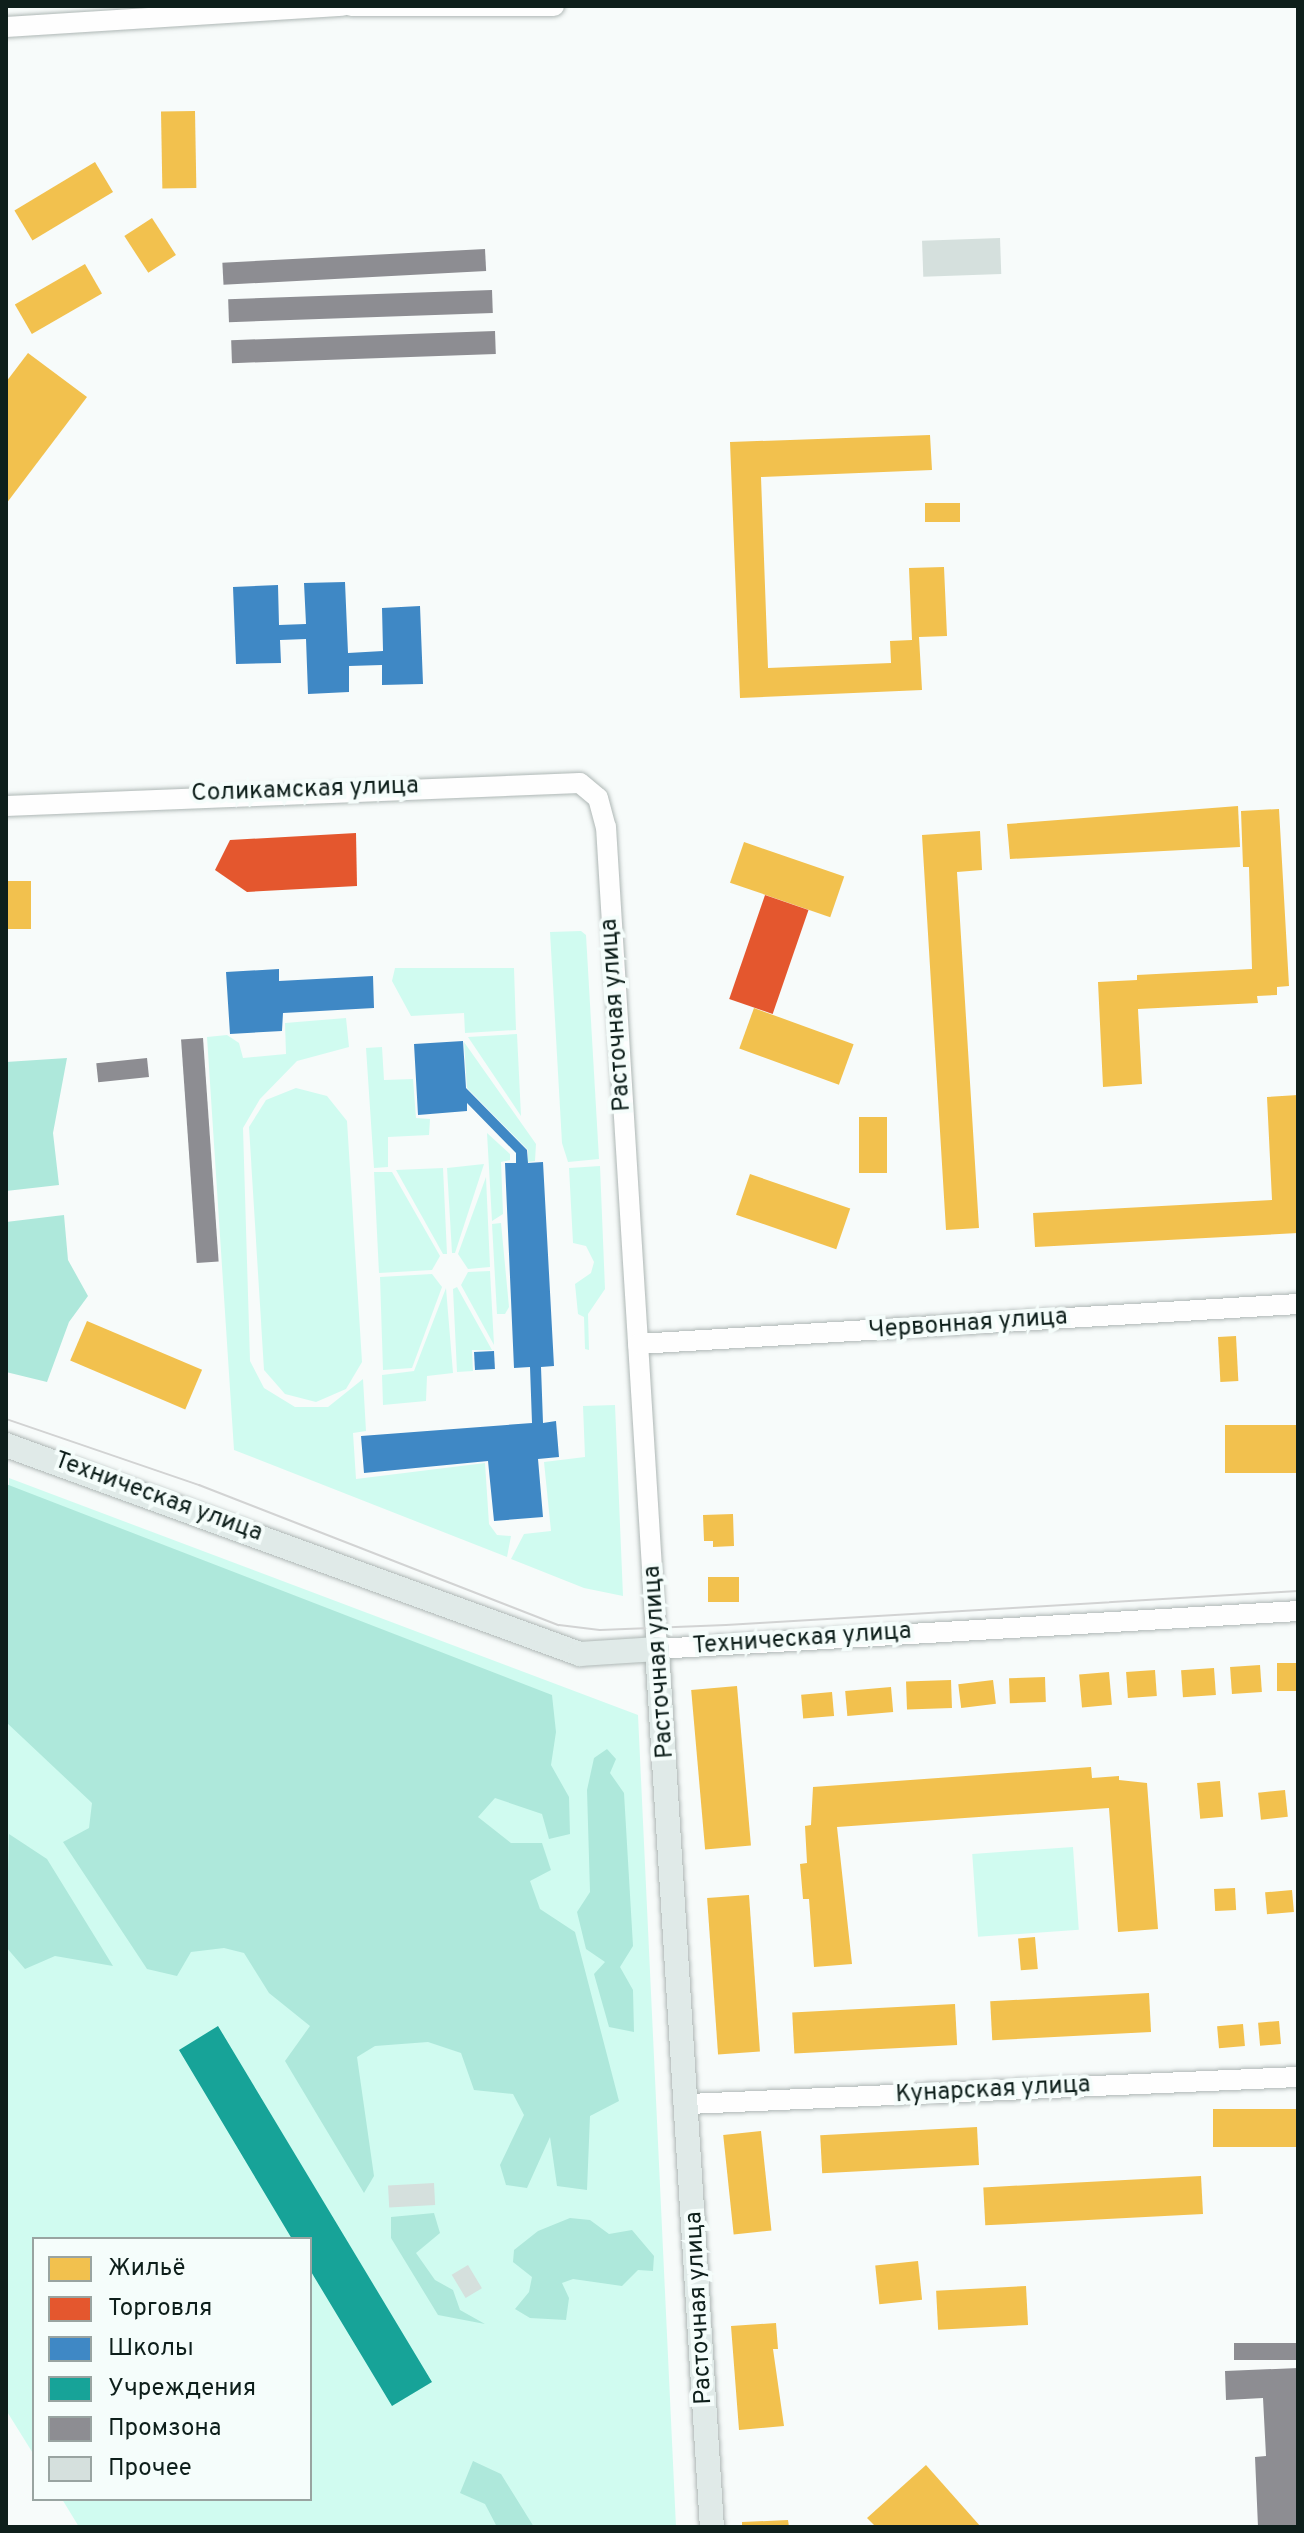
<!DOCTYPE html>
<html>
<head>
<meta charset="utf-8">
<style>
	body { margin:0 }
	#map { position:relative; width:1304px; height:2533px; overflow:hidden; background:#f7fbfa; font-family:Overpass,sans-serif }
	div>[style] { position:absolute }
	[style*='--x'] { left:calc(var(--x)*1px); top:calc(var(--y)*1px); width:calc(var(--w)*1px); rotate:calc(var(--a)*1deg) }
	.green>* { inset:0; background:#d0fbf0; transform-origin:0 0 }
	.forest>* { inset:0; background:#aee8db }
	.homes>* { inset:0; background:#f2c14e; transform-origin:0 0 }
	.shops>* { inset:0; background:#e4572e; transform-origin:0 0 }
	.schools>* { inset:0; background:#3f88c5; transform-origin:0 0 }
	.public>* { inset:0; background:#17a398 }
	.industry>* { inset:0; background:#8d8d92; transform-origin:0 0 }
	.building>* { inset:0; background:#d5e0dd; transform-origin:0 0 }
	.roads { filter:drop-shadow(0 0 2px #aeb7b5) drop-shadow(0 0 2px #aeb7b5) }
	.minor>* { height:20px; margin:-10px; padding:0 10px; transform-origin:10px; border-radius:10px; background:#fefefe }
	.major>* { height:24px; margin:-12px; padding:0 12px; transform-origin:12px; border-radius:12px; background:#e0eae8 }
	.tram>* { height:2px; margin:-1px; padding:0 1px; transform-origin:1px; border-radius:1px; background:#d2d3d3 }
	span { translate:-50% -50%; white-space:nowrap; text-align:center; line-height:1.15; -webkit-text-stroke:8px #f5fdfb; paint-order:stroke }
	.street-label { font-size:24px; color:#0e1f1b }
	.frame { position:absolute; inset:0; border:8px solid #0e1f1b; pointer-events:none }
	.legend { position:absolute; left:32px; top:2237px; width:280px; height:264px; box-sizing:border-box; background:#f5fdfb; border:2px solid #99a4a1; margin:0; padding:10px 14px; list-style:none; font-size:24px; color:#0e1f1b }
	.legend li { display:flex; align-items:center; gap:16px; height:40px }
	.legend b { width:40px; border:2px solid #99a4a1 }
</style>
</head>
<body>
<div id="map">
	<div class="green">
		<div style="clip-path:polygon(581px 931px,586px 935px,599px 1159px,568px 1162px,562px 1143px,550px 932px)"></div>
		<div style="clip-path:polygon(395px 968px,514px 968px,516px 1030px,465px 1033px,464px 1013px,411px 1016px,392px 981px)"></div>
		<div style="clip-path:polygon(346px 1018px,349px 1047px,297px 1061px,260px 1099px,243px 1128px,250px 1361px,264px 1388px,295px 1407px,328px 1407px,363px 1379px,366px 1431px,353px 1433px,356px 1479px,485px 1463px,489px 1524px,497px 1535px,511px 1536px,507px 1557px,234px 1450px,207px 1037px,227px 1035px,239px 1043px,243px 1058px,286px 1054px,285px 1023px)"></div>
		<div style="clip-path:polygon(517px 1034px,521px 1116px,468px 1037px)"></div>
		<div style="clip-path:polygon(464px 1042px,536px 1144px,535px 1161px,528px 1162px,528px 1150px,467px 1088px)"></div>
		<div style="clip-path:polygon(382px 1047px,384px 1080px,413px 1079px,416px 1118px,430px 1119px,429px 1135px,388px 1137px,388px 1167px,374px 1168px,366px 1048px)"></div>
		<div style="clip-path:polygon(296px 1088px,327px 1096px,347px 1121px,362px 1362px,346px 1389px,316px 1402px,285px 1394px,264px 1370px,249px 1127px,266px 1100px)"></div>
		<div style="clip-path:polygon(487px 1133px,510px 1154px,510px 1160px,501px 1162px,503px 1214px,492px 1221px)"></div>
		<div style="clip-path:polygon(484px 1164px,455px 1253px,452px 1253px,447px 1168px)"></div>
		<div style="clip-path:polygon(600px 1166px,605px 1289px,588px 1314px,589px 1350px,585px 1349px,584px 1317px,578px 1314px,575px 1284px,591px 1273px,594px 1262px,586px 1246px,573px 1243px,569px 1168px)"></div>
		<div style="clip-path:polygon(443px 1168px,447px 1254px,443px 1254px,396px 1170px)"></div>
		<div style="clip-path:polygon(374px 1172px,392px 1172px,440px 1256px,432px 1270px,379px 1273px)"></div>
		<div style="clip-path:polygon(486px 1177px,490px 1267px,468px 1269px,458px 1254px)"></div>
		<div style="clip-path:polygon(501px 1223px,509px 1307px,505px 1314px,497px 1314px,492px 1224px)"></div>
		<div style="clip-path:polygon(490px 1271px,494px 1345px,461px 1285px,468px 1272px)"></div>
		<div style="clip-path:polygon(432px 1274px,442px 1287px,412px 1368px,383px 1370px,380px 1277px)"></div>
		<div style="clip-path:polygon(457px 1287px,492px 1350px,472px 1350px,473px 1371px,457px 1372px,453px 1289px)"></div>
		<div style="clip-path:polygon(446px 1288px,453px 1373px,427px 1376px,426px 1401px,383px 1405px,382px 1375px,414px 1371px)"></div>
		<div style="clip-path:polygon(615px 1405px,623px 1596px,584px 1588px,511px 1559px,524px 1534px,551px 1531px,544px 1462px,585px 1457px,583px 1406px)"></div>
		<div style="clip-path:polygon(9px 1478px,638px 1715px,676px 2527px,79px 2527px,62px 2499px,310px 2499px,310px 2239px,34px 2239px,34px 2455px,6px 2410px)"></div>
		<div style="left:1073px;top:1847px;width:83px;height:101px;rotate:86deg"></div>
	</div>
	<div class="forest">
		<div style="clip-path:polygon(67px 1058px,53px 1133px,59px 1185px,6px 1191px,6px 1062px)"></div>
		<div style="clip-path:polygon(64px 1215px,68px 1260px,88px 1296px,69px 1322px,47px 1382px,6px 1372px,6px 1222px)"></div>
		<div style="clip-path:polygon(6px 1484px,552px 1695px,556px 1732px,551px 1765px,569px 1797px,570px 1834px,549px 1839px,542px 1814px,495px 1798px,478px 1817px,511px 1843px,542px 1843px,551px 1870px,530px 1881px,540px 1909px,575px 1932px,619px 2101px,590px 2116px,587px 2190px,557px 2186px,550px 2137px,527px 2188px,506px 2185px,500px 2165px,524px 2115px,513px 2094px,474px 2090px,461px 2053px,428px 2042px,375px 2046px,357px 2057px,374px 2176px,364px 2193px,285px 2061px,310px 2026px,269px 1993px,244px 1953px,224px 1948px,191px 1952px,177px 1976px,147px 1969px,63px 1842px,89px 1828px,92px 1803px,6px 1722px)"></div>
		<div style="clip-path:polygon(607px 1749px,616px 1759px,610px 1773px,624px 1793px,633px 1946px,620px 1967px,633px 1990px,634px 2032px,609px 2027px,594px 1974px,605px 1962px,586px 1949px,577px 1912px,590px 1892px,587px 1790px,594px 1758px)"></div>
		<div style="clip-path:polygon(9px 1834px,47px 1859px,113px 1966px,55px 1956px,25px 1969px,6px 1947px)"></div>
		<div style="clip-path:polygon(434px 2213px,440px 2233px,416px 2253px,435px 2280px,453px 2290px,460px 2310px,485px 2324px,438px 2315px,391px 2238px,391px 2217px)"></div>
		<div style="clip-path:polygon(570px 2218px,590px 2220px,609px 2234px,632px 2230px,654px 2256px,653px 2271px,638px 2270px,622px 2286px,573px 2279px,562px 2283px,569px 2298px,566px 2320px,530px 2318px,515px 2309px,529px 2292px,532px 2277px,513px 2262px,514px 2250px,538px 2231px)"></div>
		<div style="clip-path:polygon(473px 2461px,501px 2474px,534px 2527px,497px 2527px,485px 2504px,460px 2493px)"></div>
	</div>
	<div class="homes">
		<div style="left:195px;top:111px;width:77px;height:34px;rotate:89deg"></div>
		<div style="left:95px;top:162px;width:35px;height:94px;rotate:59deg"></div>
		<div style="left:152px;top:218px;width:44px;height:33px;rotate:57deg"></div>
		<div style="left:85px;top:264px;width:34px;height:81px;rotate:60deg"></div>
		<div style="clip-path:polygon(28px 353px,87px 397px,6px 504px,6px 382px)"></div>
		<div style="clip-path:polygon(930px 435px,932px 470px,761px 477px,768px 668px,891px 663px,890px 641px,912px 640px,909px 568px,944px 567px,947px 636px,919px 637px,922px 690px,740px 698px,730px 442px)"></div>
		<div style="left:960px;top:503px;width:19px;height:35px;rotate:90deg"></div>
		<div style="clip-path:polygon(1238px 806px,1240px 847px,1010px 859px,1007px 824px)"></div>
		<div style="clip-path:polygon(1279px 809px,1289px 986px,1277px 987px,1277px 995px,1257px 996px,1258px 1003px,1138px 1009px,1142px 1084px,1103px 1087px,1098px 982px,1137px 980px,1137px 975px,1252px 969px,1249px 867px,1243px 867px,1241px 811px)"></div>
		<div style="clip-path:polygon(980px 831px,982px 870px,957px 872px,979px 1228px,946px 1230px,922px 835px)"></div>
		<div style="left:744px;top:842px;width:106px;height:43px;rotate:19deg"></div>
		<div style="left:6px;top:881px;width:25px;height:48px"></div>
		<div style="left:754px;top:1008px;width:106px;height:43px;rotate:20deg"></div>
		<div style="clip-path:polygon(1298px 1095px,1298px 1233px,1035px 1247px,1033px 1213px,1272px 1200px,1267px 1097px)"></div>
		<div style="left:859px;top:1117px;width:28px;height:56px"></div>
		<div style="left:750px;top:1174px;width:106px;height:43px;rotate:19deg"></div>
		<div style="left:87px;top:1321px;width:125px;height:43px;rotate:23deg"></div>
		<div style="left:1236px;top:1336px;width:45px;height:18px;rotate:87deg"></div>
		<div style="left:1298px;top:1425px;width:48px;height:73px;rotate:90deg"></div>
		<div style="clip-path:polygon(733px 1514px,734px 1546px,713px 1547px,713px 1541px,704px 1541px,703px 1515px)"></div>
		<div style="left:708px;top:1577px;width:31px;height:25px"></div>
		<div style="left:1298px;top:1663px;width:28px;height:21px;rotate:90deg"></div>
		<div style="left:1260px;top:1665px;width:27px;height:30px;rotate:86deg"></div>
		<div style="left:1214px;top:1668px;width:27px;height:33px;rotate:86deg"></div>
		<div style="left:1155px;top:1670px;width:26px;height:29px;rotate:86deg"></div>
		<div style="left:1109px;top:1672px;width:33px;height:30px;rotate:85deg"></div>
		<div style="left:1045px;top:1677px;width:25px;height:36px;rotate:88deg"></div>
		<div style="left:951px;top:1680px;width:28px;height:45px;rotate:88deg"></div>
		<div style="left:993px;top:1680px;width:24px;height:35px;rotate:83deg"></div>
		<div style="left:737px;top:1686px;width:160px;height:46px;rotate:85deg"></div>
		<div style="left:891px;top:1687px;width:25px;height:46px;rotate:85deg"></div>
		<div style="left:832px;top:1692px;width:24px;height:31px;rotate:85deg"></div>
		<div style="clip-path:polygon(1091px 1767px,1092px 1778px,1119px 1776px,1119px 1780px,1147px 1783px,1158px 1929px,1118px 1932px,1109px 1808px,837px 1827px,852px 1964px,814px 1967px,809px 1899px,803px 1899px,800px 1864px,807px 1863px,805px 1826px,811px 1825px,813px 1787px)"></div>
		<div style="left:1220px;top:1781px;width:36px;height:23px;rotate:85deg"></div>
		<div style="left:1285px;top:1790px;width:27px;height:27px;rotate:84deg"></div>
		<div style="left:1235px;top:1888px;width:22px;height:21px;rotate:87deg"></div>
		<div style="left:1292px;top:1890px;width:22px;height:27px;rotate:85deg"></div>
		<div style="left:749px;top:1895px;width:157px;height:42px;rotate:86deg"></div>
		<div style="left:1035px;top:1937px;width:32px;height:17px;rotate:85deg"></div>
		<div style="left:1149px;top:1993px;width:39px;height:159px;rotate:87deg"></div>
		<div style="left:955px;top:2004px;width:41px;height:163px;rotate:87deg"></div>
		<div style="left:1279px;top:2021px;width:23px;height:21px;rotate:85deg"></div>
		<div style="left:1243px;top:2024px;width:22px;height:26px;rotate:85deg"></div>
		<div style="left:1298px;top:2109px;width:38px;height:85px;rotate:90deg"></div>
		<div style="left:977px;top:2127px;width:38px;height:157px;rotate:87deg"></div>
		<div style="left:761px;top:2131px;width:100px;height:38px;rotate:84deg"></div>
		<div style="left:1201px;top:2176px;width:38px;height:218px;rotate:87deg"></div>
		<div style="left:918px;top:2261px;width:39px;height:43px;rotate:84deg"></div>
		<div style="left:1026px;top:2286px;width:39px;height:90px;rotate:87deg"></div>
		<div style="clip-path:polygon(776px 2323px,778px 2349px,773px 2349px,784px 2426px,739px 2430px,731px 2326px)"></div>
		<div style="clip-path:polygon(926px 2465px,981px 2527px,876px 2527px,867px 2518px)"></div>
		<div style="clip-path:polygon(788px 2520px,789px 2527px,742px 2527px,742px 2522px)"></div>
	</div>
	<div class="shops">
		<div style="clip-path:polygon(356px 833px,357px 886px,247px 892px,215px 870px,230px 840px)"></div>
		<div style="left:765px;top:895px;width:46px;height:110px;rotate:19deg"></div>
	</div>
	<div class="schools">
		<div style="clip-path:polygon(345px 582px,348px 653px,383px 651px,382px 608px,420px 606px,423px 684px,382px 685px,382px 665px,349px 666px,349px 692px,308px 694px,306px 639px,280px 640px,281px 663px,236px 664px,233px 587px,278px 585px,279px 625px,306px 624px,304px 583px)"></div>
		<div style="clip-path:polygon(279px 969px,279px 981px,373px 976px,374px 1008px,283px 1013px,282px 1031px,230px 1034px,226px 972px)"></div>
		<div style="clip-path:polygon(463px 1041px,466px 1088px,527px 1150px,528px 1163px,543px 1162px,554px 1366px,541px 1367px,543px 1423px,556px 1421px,559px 1457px,538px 1459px,543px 1517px,494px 1521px,488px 1461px,364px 1473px,361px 1436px,532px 1423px,530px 1367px,514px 1368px,505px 1163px,516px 1163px,516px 1153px,467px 1103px,467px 1111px,418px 1115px,414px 1044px)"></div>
		<div style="left:494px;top:1351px;width:18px;height:20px;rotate:87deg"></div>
	</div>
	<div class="public">
		<div style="clip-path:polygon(218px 2026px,432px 2382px,392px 2406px,310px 2270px,310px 2239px,292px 2239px,179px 2050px)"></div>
	</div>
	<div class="industry">
		<div style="left:485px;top:249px;width:22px;height:263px;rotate:87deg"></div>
		<div style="left:492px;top:290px;width:23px;height:264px;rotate:88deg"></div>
		<div style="left:495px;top:331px;width:23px;height:264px;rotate:88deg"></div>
		<div style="left:203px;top:1038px;width:224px;height:22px;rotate:86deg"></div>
		<div style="left:147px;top:1058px;width:19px;height:51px;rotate:84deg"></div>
		<div style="left:1298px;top:2343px;width:17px;height:64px;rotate:90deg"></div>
		<div style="clip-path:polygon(1298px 2368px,1298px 2527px,1258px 2527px,1255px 2457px,1266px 2456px,1263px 2398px,1226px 2400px,1225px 2371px)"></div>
	</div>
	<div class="building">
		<div style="left:1000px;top:238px;width:36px;height:78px;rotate:88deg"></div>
		<div style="left:434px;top:2183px;width:22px;height:46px;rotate:87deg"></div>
		<div style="left:468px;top:2265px;width:27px;height:19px;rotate:59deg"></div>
	</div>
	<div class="roads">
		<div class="minor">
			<div style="--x:351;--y:6;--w:203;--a:0"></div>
			<div style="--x:6;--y:27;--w:337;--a:-3.6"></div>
			<div style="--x:6;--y:806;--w:574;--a:-2.29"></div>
			<div style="--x:580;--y:783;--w:23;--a:40"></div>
			<div style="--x:598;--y:798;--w:30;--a:75"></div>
			<div style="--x:606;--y:827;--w:824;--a:86.45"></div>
			<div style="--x:657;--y:1649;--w:642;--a:-3.39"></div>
			<div style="--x:638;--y:1344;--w:661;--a:-3.47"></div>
			<div style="--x:689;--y:2104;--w:610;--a:-2.54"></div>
		</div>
		<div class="major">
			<div style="--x:6;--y:1445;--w:611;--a:20.01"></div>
			<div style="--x:580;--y:1654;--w:77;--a:-3.7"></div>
			<div style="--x:657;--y:1649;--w:880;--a:86.42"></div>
		</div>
	</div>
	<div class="tram">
		<div style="--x:6;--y:1419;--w:204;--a:18.9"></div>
		<div style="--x:199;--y:1485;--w:386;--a:21.3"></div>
		<div style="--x:559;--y:1625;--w:41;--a:7"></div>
		<div style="--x:600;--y:1630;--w:126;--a:-2.3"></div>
		<div style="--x:726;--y:1625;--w:573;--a:-3.4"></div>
	</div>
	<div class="street-label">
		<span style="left:305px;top:791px;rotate:-2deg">Соликамская улица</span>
		<span style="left:617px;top:1015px;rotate:-94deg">Расточная улица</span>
		<span style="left:968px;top:1325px;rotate:-4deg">Червонная улица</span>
		<span style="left:158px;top:1498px;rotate:20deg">Техническая улица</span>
		<span style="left:802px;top:1640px;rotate:-4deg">Техническая улица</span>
		<span style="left:660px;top:1662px;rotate:-94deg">Расточная улица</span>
		<span style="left:993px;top:2091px;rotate:-3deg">Кунарская улица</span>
		<span style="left:700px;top:2308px;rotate:-93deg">Расточная улица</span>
	</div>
	<div class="frame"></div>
	<ul class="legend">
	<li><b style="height:22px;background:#f2c14e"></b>Жильё</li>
	<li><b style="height:22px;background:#e4572e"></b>Торговля</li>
	<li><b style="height:22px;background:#3f88c5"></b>Школы</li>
	<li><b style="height:22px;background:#17a398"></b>Учреждения</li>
	<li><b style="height:22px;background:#8d8d92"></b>Промзона</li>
	<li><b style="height:22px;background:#d5e0dd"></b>Прочее</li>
	</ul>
</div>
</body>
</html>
